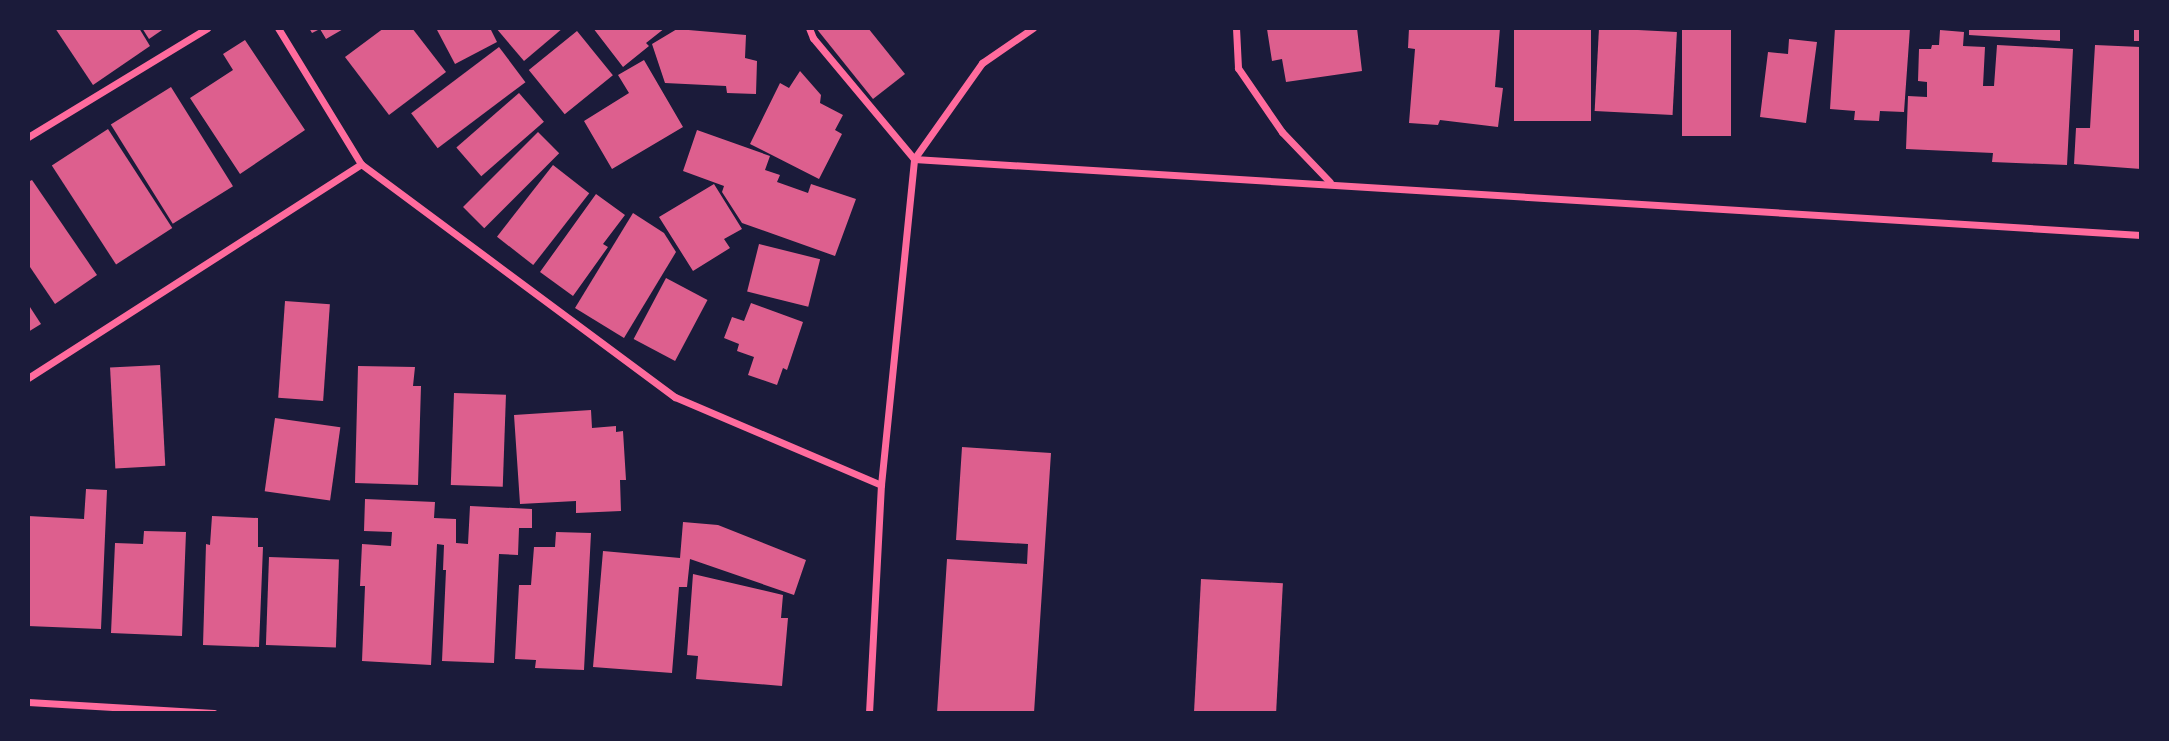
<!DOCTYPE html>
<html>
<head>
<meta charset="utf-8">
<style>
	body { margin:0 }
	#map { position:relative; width:2169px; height:741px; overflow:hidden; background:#1b1b3a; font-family:"Zilla Slab",serif }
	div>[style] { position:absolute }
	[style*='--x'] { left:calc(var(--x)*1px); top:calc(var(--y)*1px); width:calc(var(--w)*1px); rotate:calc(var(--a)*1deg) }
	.building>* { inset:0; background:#dd5f8e; transform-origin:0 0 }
	.minor>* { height:7px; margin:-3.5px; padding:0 3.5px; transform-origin:3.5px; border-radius:3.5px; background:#ff6b9d }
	span { translate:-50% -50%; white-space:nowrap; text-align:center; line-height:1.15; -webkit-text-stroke:7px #1b1b3a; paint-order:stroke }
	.frame { position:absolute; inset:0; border:30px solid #1b1b3a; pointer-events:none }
</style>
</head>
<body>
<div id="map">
	<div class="building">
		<div style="clip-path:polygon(55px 28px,139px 28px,150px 46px,93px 85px)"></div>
		<div style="clip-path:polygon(142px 28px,165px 28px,149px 39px)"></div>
		<div style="clip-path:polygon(309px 28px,345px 28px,326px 39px,320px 29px,312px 33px)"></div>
		<div style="clip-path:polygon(384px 28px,412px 28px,446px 72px,389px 115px,345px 57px)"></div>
		<div style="clip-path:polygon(436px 28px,490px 28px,497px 42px,455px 64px)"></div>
		<div style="clip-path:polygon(496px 28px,563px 28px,524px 61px)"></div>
		<div style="clip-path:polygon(593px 28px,665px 28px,646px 43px,649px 46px,623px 67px)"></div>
		<div style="clip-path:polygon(816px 28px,868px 28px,905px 74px,873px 99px)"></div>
		<div style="clip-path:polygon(1271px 28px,1357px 28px,1362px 71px,1286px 82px,1282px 59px,1272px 61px,1267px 29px)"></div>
		<div style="clip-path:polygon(1409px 28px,1500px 28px,1495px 87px,1503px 88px,1498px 127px,1440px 120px,1438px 125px,1409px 123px,1415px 49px,1408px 48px)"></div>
		<div style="left:1514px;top:28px;width:77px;height:93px"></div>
		<div style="left:1599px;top:28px;width:78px;height:83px;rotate:3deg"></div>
		<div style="left:1682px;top:28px;width:49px;height:108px"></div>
		<div style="clip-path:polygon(1835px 28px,1910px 28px,1904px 112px,1880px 111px,1879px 121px,1854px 120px,1855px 111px,1830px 109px)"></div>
		<div style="clip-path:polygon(1969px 28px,2060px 28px,2060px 41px,1969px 35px)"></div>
		<div style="left:2134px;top:28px;width:7px;height:13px"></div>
		<div style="clip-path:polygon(677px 29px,746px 35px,745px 58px,757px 61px,756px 94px,727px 93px,726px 86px,665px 83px,652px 44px)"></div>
		<div style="clip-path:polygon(1940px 30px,1964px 32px,1963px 46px,1985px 47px,1983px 86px,1994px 86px,1997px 45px,2073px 49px,2067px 165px,1992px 162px,1993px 153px,1906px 149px,1908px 96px,1927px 97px,1927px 82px,1918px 81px,1919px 49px,1931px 49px,1932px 45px,1939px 45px)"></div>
		<div style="left:577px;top:31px;width:57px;height:62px;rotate:51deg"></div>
		<div style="clip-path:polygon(1789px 39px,1817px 42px,1806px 123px,1760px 117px,1768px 52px,1788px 54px)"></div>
		<div style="clip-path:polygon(245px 40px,305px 130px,240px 174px,190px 98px,233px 70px,223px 54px)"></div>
		<div style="clip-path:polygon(2095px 45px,2141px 47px,2141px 169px,2074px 164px,2076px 128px,2090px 128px)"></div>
		<div style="left:499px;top:47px;width:44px;height:110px;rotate:53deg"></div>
		<div style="clip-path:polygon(644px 60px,683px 127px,612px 169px,584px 121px,629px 93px,618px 75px)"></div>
		<div style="clip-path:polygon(800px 71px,821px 95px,820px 103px,843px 115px,835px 130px,842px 134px,819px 179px,750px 144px,780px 83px,789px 88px)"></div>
		<div style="left:171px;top:87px;width:117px;height:71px;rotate:58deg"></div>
		<div style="left:519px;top:93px;width:38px;height:83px;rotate:49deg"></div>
		<div style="left:108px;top:129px;width:118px;height:67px;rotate:57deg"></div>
		<div style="clip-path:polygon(697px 130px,770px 156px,765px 170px,780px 175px,777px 182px,808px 193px,811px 184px,856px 199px,835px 256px,742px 223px,722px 192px,724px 186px,683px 171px)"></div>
		<div style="left:538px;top:132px;width:30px;height:106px;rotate:45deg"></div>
		<div style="left:553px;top:165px;width:46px;height:91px;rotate:38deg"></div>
		<div style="clip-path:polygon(32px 180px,97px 275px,55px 304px,28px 264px,28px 182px)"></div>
		<div style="clip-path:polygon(714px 184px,742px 229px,724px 239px,730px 248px,693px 271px,659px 217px)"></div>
		<div style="clip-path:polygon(596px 194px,625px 215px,603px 244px,608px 247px,573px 296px,540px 272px)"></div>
		<div style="clip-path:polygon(633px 213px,664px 233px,676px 252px,624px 338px,575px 308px)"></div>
		<div style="left:759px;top:244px;width:63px;height:49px;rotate:14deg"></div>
		<div style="left:666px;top:278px;width:47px;height:69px;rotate:28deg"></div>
		<div style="left:285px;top:301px;width:45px;height:97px;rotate:4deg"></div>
		<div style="clip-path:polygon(751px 303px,803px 322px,787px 370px,783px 368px,777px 385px,748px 375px,754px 357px,737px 351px,739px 344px,724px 338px,732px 317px,744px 321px)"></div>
		<div style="clip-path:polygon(28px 304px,41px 324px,28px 332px)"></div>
		<div style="left:160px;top:365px;width:101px;height:50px;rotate:87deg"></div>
		<div style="clip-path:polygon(358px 366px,415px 367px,413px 386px,421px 386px,418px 485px,355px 483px)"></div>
		<div style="left:454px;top:393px;width:52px;height:92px;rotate:2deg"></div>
		<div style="clip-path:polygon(591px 410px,592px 428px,616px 426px,616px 432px,623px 431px,626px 480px,620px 480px,621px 511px,576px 513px,576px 501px,520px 504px,514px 415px)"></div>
		<div style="left:275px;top:418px;width:66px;height:74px;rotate:8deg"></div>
		<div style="clip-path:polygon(962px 447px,1051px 453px,1034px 713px,937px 713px,947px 559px,1027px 564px,1028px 544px,956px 540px)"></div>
		<div style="clip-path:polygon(86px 489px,107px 490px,101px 629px,28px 626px,28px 516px,84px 519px)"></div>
		<div style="clip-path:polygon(365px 499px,435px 502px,434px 518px,456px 519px,456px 543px,468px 544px,470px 506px,532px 509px,532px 528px,519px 528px,518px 555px,499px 554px,494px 663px,442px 661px,446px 570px,443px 570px,444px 545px,437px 544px,431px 665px,362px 661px,365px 586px,360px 586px,362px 544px,391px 546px,392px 532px,364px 531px)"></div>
		<div style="clip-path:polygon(212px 516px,258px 518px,258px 547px,263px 547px,259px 647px,203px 645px,206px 544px,210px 545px)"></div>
		<div style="clip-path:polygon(683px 522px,718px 525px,806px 560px,794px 595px,690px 559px,687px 587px,679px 587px,672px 673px,593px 667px,603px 551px,680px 558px)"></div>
		<div style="clip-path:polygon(144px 531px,186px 532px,182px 636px,111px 633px,115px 543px,143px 544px)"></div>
		<div style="clip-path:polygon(556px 532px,591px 533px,584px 670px,535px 668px,536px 660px,515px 659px,519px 585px,531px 585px,534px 547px,555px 547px)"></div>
		<div style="left:269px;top:557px;width:70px;height:88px;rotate:2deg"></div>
		<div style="clip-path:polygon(693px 574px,783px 595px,781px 618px,788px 618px,782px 686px,696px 679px,698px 656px,687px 655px)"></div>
		<div style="left:1201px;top:579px;width:82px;height:134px;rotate:3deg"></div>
	</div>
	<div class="minor">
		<div style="--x:278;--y:28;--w:159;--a:58.6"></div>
		<div style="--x:361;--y:164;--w:391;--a:36.6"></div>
		<div style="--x:675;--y:397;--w:224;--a:23.1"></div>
		<div style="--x:809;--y:28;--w:11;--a:68"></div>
		<div style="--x:813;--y:38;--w:158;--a:50.1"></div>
		<div style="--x:1236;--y:28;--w:40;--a:87.1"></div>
		<div style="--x:1238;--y:68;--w:78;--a:55.5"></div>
		<div style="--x:1282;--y:132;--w:69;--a:46.2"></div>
		<div style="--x:28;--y:137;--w:210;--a:-31.3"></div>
		<div style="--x:914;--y:159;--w:1229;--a:3.54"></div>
		<div style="--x:28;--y:378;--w:396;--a:-32.7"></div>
		<div style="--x:28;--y:702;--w:186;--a:3.4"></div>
		<div style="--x:869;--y:713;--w:228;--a:-87"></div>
		<div style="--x:881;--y:485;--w:328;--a:-84.2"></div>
		<div style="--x:914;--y:159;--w:118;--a:-54.7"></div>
		<div style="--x:982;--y:63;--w:62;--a:-34.5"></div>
	</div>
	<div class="frame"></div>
</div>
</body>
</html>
